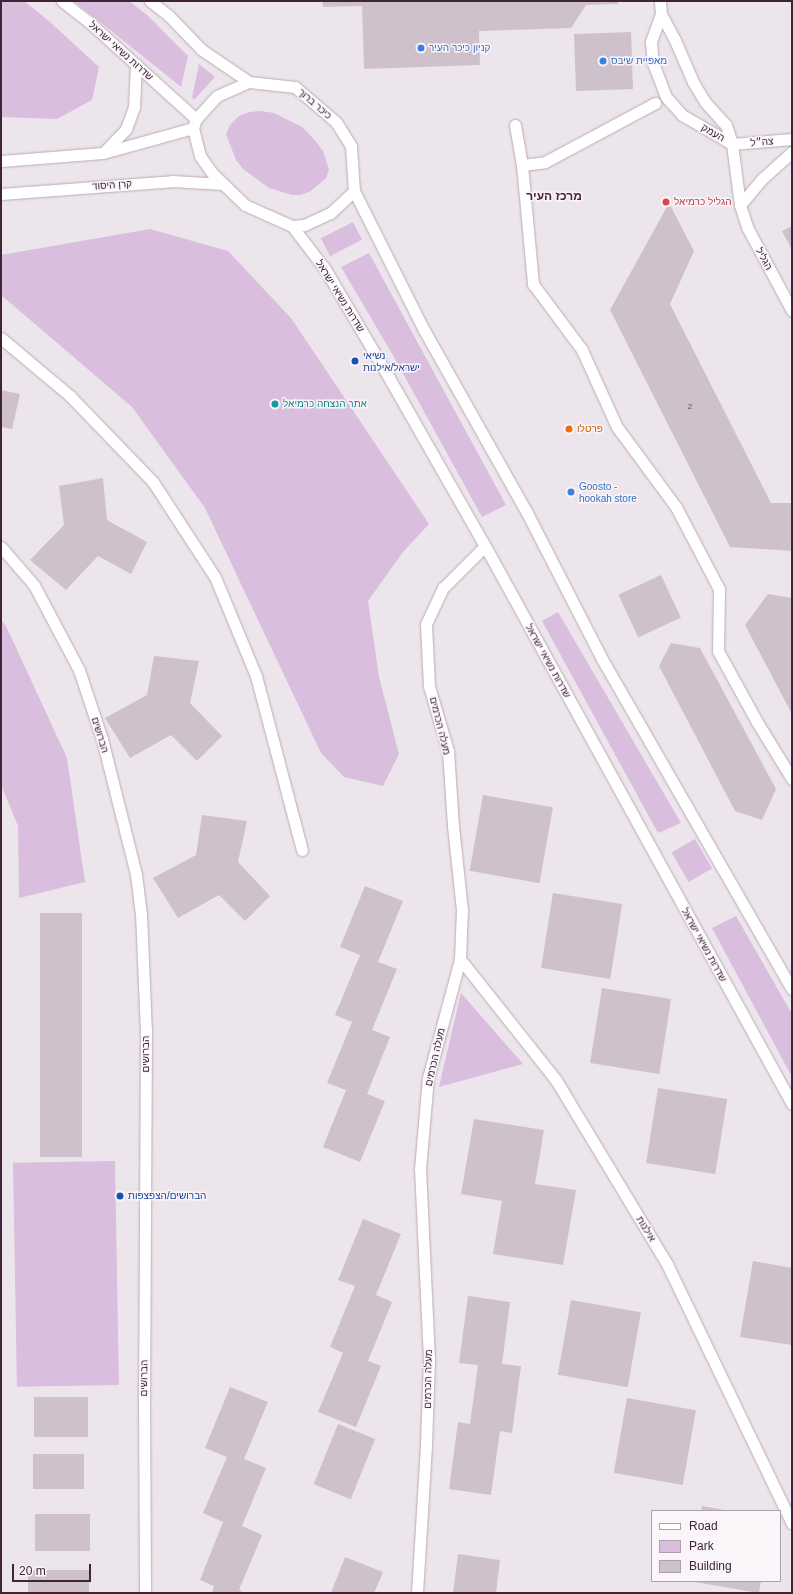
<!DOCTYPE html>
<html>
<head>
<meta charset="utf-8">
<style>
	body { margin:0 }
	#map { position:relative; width:793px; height:1594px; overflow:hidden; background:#ede5ec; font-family:Arial,Heebo,sans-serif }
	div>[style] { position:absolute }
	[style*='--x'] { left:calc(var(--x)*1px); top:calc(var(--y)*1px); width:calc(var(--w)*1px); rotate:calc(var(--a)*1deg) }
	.green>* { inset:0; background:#d9bedd; transform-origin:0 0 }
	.building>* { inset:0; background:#cec1cb; transform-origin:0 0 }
	.roads { filter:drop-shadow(0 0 1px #b9abb5) drop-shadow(0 0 1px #b9abb5) }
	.pedestrian>* { height:11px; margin:-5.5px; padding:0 5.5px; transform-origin:5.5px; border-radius:5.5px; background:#fff }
	.minor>* { height:11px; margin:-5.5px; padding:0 5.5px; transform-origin:5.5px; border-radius:5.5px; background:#fff }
	.tertiary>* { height:11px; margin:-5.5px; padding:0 5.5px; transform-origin:5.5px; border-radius:5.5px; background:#fff }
	.secondary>* { height:11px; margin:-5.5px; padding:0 5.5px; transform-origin:5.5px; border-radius:5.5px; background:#fff }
	.dots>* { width:11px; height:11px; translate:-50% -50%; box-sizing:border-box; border:2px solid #faf5f9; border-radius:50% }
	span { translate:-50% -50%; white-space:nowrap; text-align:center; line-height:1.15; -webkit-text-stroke:3px #faf5f9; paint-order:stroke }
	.number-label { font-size:8px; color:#634b5b }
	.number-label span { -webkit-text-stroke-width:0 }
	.shop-label { font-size:10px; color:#366cbe }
	.left { translate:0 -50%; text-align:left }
	.street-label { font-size:10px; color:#3f2436 }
	.health-label { font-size:10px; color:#be3a42 }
	.transit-label { font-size:10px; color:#164399 }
	.culture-label { font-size:10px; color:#0d838f }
	.food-label { font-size:10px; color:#c56008 }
	.quarter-label { font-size:12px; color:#50213f; font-weight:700 }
	.frame { position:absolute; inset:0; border:2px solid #3f2436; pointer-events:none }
	.legend { position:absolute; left:651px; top:1510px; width:130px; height:72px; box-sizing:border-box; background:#faf5f9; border:1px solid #afa1ab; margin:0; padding:5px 7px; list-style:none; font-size:12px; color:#3f2436 }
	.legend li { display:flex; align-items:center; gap:8px; height:20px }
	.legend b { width:20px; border:1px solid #afa1ab }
	.scale { position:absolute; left:12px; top:1564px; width:79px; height:18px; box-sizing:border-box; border:2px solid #3f2436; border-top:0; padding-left:5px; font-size:12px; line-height:14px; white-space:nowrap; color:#3f2436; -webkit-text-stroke:3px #faf5f9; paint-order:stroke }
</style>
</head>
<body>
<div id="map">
	<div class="green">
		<div style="clip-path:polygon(1px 1px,24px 1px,49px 21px,99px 67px,92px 100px,57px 119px,1px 117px)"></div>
		<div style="clip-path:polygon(74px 1px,129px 1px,147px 15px,188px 56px,181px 87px)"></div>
		<div style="clip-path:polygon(199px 64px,215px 77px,194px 100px,192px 98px)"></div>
		<div style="clip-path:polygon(261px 111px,274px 113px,302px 127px,314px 139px,323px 151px,329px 170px,326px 178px,311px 191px,301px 195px,292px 195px,269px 188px,243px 169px,236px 160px,226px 134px,230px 125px,239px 116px,249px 112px)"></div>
		<div style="left:353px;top:222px;width:20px;height:36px;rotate:63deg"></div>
		<div style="clip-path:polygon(150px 229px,228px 251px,291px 318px,429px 524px,403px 552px,368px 601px,379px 677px,399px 754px,383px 786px,344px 777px,321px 753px,205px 508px,132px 407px,1px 295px,1px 255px)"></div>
		<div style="clip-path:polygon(369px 253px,506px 505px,482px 517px,394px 357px,341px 267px)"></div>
		<div style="clip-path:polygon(558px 612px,681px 823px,658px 833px,542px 621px)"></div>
		<div style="clip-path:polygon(1px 620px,6px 626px,67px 758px,85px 882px,19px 898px,18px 826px,1px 785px)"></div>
		<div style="left:695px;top:839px;width:34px;height:27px;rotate:60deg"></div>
		<div style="clip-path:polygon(736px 916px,792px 1014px,792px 1077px,712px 928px)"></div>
		<div style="clip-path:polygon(461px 993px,523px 1064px,439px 1087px)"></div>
		<div style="left:115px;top:1161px;width:224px;height:102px;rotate:89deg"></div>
	</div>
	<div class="building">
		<div style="clip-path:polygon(322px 1px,618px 1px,618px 4px,586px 5px,571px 28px,479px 31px,480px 65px,364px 69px,362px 6px,323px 7px)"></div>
		<div style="left:631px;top:32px;width:57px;height:57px;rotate:88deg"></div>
		<div style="clip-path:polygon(669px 203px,694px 251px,670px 304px,771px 503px,792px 503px,792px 551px,730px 547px,610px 310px)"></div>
		<div style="clip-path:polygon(792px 226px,792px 250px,782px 231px)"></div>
		<div style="clip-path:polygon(1px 390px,20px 394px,12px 429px,1px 427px)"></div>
		<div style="clip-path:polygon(103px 478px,107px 520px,147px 542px,131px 574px,98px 556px,66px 590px,30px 560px,64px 525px,59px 486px)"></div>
		<div style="left:661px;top:575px;width:47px;height:47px;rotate:65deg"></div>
		<div style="clip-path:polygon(768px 594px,792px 598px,792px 714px,745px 625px)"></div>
		<div style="clip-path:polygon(671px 643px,700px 648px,776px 789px,762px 820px,735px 811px,659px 666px)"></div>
		<div style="clip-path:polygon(154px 656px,199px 661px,190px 703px,222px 736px,197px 761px,171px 735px,130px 758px,105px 718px,147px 695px)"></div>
		<div style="left:483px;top:795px;width:71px;height:77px;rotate:10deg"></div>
		<div style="clip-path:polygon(202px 815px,247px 821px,238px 862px,270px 896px,245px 921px,219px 895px,178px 918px,153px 878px,196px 855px)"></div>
		<div style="clip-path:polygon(365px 886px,403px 901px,378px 962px,397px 969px,372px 1030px,390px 1037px,367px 1094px,385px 1101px,360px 1162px,323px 1147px,346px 1090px,327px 1083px,352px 1022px,335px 1015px,360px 955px,340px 947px)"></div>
		<div style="left:553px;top:893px;width:70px;height:76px;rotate:9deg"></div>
		<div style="left:40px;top:913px;width:42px;height:244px"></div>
		<div style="left:602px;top:988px;width:70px;height:76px;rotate:9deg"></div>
		<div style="left:658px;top:1088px;width:70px;height:76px;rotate:9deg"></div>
		<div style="clip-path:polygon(474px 1119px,544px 1130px,535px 1184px,576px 1190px,563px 1265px,493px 1254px,502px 1201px,461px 1194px)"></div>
		<div style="clip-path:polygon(363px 1219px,401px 1234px,376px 1295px,392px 1302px,368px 1361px,381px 1366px,356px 1427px,318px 1412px,343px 1353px,330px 1347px,355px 1286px,338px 1280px)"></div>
		<div style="clip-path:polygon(753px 1261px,792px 1268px,792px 1345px,740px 1337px)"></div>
		<div style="clip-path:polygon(468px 1296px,510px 1302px,502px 1364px,521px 1366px,512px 1433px,500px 1431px,491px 1495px,449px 1489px,458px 1422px,470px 1424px,478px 1365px,459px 1363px)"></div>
		<div style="left:571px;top:1300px;width:71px;height:76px;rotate:10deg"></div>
		<div style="clip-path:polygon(230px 1387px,268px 1402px,244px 1459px,266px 1468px,242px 1526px,262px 1535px,239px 1590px,245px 1593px,212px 1593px,214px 1586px,200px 1580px,223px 1522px,203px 1513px,227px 1457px,205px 1448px)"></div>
		<div style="left:34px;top:1397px;width:54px;height:40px"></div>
		<div style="left:627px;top:1398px;width:70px;height:76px;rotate:10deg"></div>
		<div style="left:338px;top:1424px;width:40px;height:65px;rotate:22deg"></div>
		<div style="left:33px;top:1454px;width:51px;height:35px"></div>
		<div style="clip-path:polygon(702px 1506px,724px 1510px,724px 1511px,701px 1511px)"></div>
		<div style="left:35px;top:1514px;width:55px;height:37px"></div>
		<div style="clip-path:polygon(458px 1554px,500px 1560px,496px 1593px,453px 1593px)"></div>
		<div style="clip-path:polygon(345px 1557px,383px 1572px,374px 1593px,331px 1593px)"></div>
		<div style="left:28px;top:1570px;width:61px;height:23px"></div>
		<div style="clip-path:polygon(689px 1581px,761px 1581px,759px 1593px)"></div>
	</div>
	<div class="roads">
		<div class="pedestrian">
			<div style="--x:515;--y:125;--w:41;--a:80.1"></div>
			<div style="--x:522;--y:165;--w:120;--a:84.7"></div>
			<div style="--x:533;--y:284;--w:82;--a:53.4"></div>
			<div style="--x:582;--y:350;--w:85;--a:65.6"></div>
			<div style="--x:617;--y:427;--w:99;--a:53.6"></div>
			<div style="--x:676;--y:507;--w:93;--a:62.3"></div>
			<div style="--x:719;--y:589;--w:62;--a:90.9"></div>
			<div style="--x:718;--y:651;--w:81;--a:61.2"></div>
			<div style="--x:757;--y:722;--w:67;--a:58.4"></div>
			<div style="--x:522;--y:165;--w:23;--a:-7"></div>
			<div style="--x:545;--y:162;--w:125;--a:-28.2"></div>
		</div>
		<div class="minor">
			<div style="--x:660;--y:1;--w:13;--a:86"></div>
			<div style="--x:661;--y:14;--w:30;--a:110"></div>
			<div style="--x:651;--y:42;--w:21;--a:85"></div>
			<div style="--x:653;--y:63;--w:36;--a:69"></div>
			<div style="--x:666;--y:97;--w:24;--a:48"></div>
			<div style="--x:682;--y:115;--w:58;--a:30.1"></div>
			<div style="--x:661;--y:14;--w:27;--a:62"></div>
			<div style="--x:674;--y:38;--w:48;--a:66.6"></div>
			<div style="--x:693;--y:82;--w:23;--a:59"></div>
			<div style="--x:705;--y:102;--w:31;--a:48"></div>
			<div style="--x:726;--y:125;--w:20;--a:72"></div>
			<div style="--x:732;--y:144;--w:62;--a:82.5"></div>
			<div style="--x:740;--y:205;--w:23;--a:72"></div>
			<div style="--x:747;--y:227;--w:95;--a:61.8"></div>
			<div style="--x:732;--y:144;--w:60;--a:-4.8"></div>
			<div style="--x:740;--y:205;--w:35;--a:-50"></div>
			<div style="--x:763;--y:178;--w:39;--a:-42"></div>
			<div style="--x:1;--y:338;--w:90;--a:40"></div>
			<div style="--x:70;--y:396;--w:120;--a:46"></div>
			<div style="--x:153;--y:482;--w:113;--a:56.9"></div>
			<div style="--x:215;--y:577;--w:107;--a:67.5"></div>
			<div style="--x:256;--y:676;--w:180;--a:75.2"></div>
			<div style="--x:1;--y:547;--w:50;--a:49"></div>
			<div style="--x:34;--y:585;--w:96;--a:62.1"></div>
			<div style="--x:79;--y:670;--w:73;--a:71.6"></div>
			<div style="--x:102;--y:739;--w:139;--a:75.9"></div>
			<div style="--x:136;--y:874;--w:39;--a:83"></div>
			<div style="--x:141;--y:913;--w:117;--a:87.6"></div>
			<div style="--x:146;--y:1030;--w:366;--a:90.3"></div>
			<div style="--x:144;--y:1396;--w:197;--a:89.7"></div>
			<div style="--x:460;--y:959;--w:154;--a:51.6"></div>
			<div style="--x:556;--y:1080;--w:215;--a:58.9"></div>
			<div style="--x:667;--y:1264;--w:288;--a:64.3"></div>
			<div style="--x:417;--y:1593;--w:148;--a:-86.5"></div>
			<div style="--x:426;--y:1445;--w:86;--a:-88"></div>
			<div style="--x:429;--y:1359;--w:190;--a:-92.7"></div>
			<div style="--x:420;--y:1169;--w:91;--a:-85"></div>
			<div style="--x:428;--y:1078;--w:123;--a:-74.9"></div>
			<div style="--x:460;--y:959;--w:49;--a:-87.7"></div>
			<div style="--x:462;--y:910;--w:84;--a:-96.1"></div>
			<div style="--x:453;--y:826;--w:75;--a:-93.8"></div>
			<div style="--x:448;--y:751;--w:68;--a:-106.3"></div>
			<div style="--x:429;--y:686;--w:62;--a:-92.8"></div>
			<div style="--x:426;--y:624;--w:40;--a:-65"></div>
			<div style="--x:443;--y:588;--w:59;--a:-45"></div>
		</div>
		<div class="tertiary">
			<div style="--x:1;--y:161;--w:102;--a:-4.5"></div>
			<div style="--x:103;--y:153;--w:93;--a:-15.5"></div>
			<div style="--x:1;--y:194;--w:171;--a:-4.3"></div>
			<div style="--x:172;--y:181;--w:51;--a:3.4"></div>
		</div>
		<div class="secondary">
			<div style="--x:62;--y:1;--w:34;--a:38"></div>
			<div style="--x:89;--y:22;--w:144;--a:42.2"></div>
			<div style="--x:150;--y:1;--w:24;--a:38"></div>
			<div style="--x:169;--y:16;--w:47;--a:45.9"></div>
			<div style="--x:202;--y:50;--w:57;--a:34.2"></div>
			<div style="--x:103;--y:153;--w:33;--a:-46"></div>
			<div style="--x:126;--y:129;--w:23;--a:-70"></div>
			<div style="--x:134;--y:107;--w:43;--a:-87.3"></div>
			<div style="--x:354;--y:191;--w:33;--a:137"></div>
			<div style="--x:330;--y:213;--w:29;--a:155"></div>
			<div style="--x:304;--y:225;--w:12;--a:175"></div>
			<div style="--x:292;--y:226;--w:51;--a:-155.9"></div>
			<div style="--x:245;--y:205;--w:46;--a:-135.9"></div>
			<div style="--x:212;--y:173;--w:21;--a:-125"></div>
			<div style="--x:200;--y:156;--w:29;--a:-104"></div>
			<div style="--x:193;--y:128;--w:9;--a:-72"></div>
			<div style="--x:196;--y:119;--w:31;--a:-48"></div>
			<div style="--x:217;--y:96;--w:35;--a:-24"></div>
			<div style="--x:249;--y:82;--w:46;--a:6.2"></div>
			<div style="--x:295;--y:87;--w:54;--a:40.5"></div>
			<div style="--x:336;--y:122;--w:28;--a:58"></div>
			<div style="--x:351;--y:146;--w:45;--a:86.2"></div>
			<div style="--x:354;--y:191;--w:156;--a:63.3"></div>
			<div style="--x:424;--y:330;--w:210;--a:60.6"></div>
			<div style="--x:527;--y:513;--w:164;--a:62.8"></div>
			<div style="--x:602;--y:659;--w:381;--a:60.1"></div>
			<div style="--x:292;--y:226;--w:54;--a:52.5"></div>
			<div style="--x:325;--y:269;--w:116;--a:59.5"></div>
			<div style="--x:384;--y:369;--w:204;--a:60.3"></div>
			<div style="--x:485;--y:546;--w:637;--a:61.18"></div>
		</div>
	</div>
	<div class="dots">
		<div style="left:421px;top:48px;background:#3f7fe0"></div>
		<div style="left:603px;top:61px;background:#3f7fe0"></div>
		<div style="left:666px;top:202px;background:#e0444e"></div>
		<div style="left:355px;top:361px;background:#1a4fb4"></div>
		<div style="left:275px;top:404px;background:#0f9aa8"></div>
		<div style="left:569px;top:429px;background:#e8710a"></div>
		<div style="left:571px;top:492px;background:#3f7fe0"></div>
		<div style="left:120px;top:1196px;background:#1a4fb4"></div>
	</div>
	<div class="number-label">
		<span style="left:690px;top:407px">2</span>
	</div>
	<div class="shop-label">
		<span class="left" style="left:429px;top:48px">קניון כיכר העיר</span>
		<span class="left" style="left:611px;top:61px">מאפיית שיבס</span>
		<span class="left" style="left:579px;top:492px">Goosto -<br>hookah store</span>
	</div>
	<div class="street-label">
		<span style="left:121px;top:51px;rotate:42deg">שדרות נשיאי ישראל</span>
		<span style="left:315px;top:104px;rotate:41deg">כיכר ברוך</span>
		<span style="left:713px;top:133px;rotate:30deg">העמק</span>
		<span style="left:762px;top:142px;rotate:-5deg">צה״ל</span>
		<span style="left:112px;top:185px;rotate:-4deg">קרן היסוד</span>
		<span style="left:764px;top:259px;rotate:62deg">הגליל</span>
		<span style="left:340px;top:296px;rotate:58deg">שדרות נשיאי ישראל</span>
		<span style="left:548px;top:661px;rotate:61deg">שדרות נשיאי ישראל</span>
		<span style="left:440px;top:726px;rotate:76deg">מעלה הכרמים</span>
		<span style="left:100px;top:735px;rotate:73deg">הברושים</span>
		<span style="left:704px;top:945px;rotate:61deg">שדרות נשיאי ישראל</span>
		<span style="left:146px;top:1054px;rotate:-90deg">הברושים</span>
		<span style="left:435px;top:1057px;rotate:-77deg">מעלה הכרמים</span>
		<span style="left:646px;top:1229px;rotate:59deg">אילנות</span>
		<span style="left:144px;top:1378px;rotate:-89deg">הברושים</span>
		<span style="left:428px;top:1379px;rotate:-89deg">מעלה הכרמים</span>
	</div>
	<div class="health-label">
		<span class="left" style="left:674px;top:202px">הגליל כרמיאל</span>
	</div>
	<div class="transit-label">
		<span class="left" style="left:363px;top:361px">נשיאי<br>ישראל/אילנות</span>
		<span class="left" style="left:128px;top:1196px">הברושים/הצפצפות</span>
	</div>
	<div class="culture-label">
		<span class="left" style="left:283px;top:404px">אתר הנצחה כרמיאל</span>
	</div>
	<div class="food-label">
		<span class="left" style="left:577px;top:429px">פרטלו</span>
	</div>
	<div class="quarter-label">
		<span style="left:554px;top:197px">מרכז העיר</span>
	</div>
	<div class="frame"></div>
	<ul class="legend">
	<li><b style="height:5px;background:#fff"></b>Road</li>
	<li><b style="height:11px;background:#d9bedd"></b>Park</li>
	<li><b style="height:11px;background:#cec1cb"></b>Building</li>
	</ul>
	<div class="scale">20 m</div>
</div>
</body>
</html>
